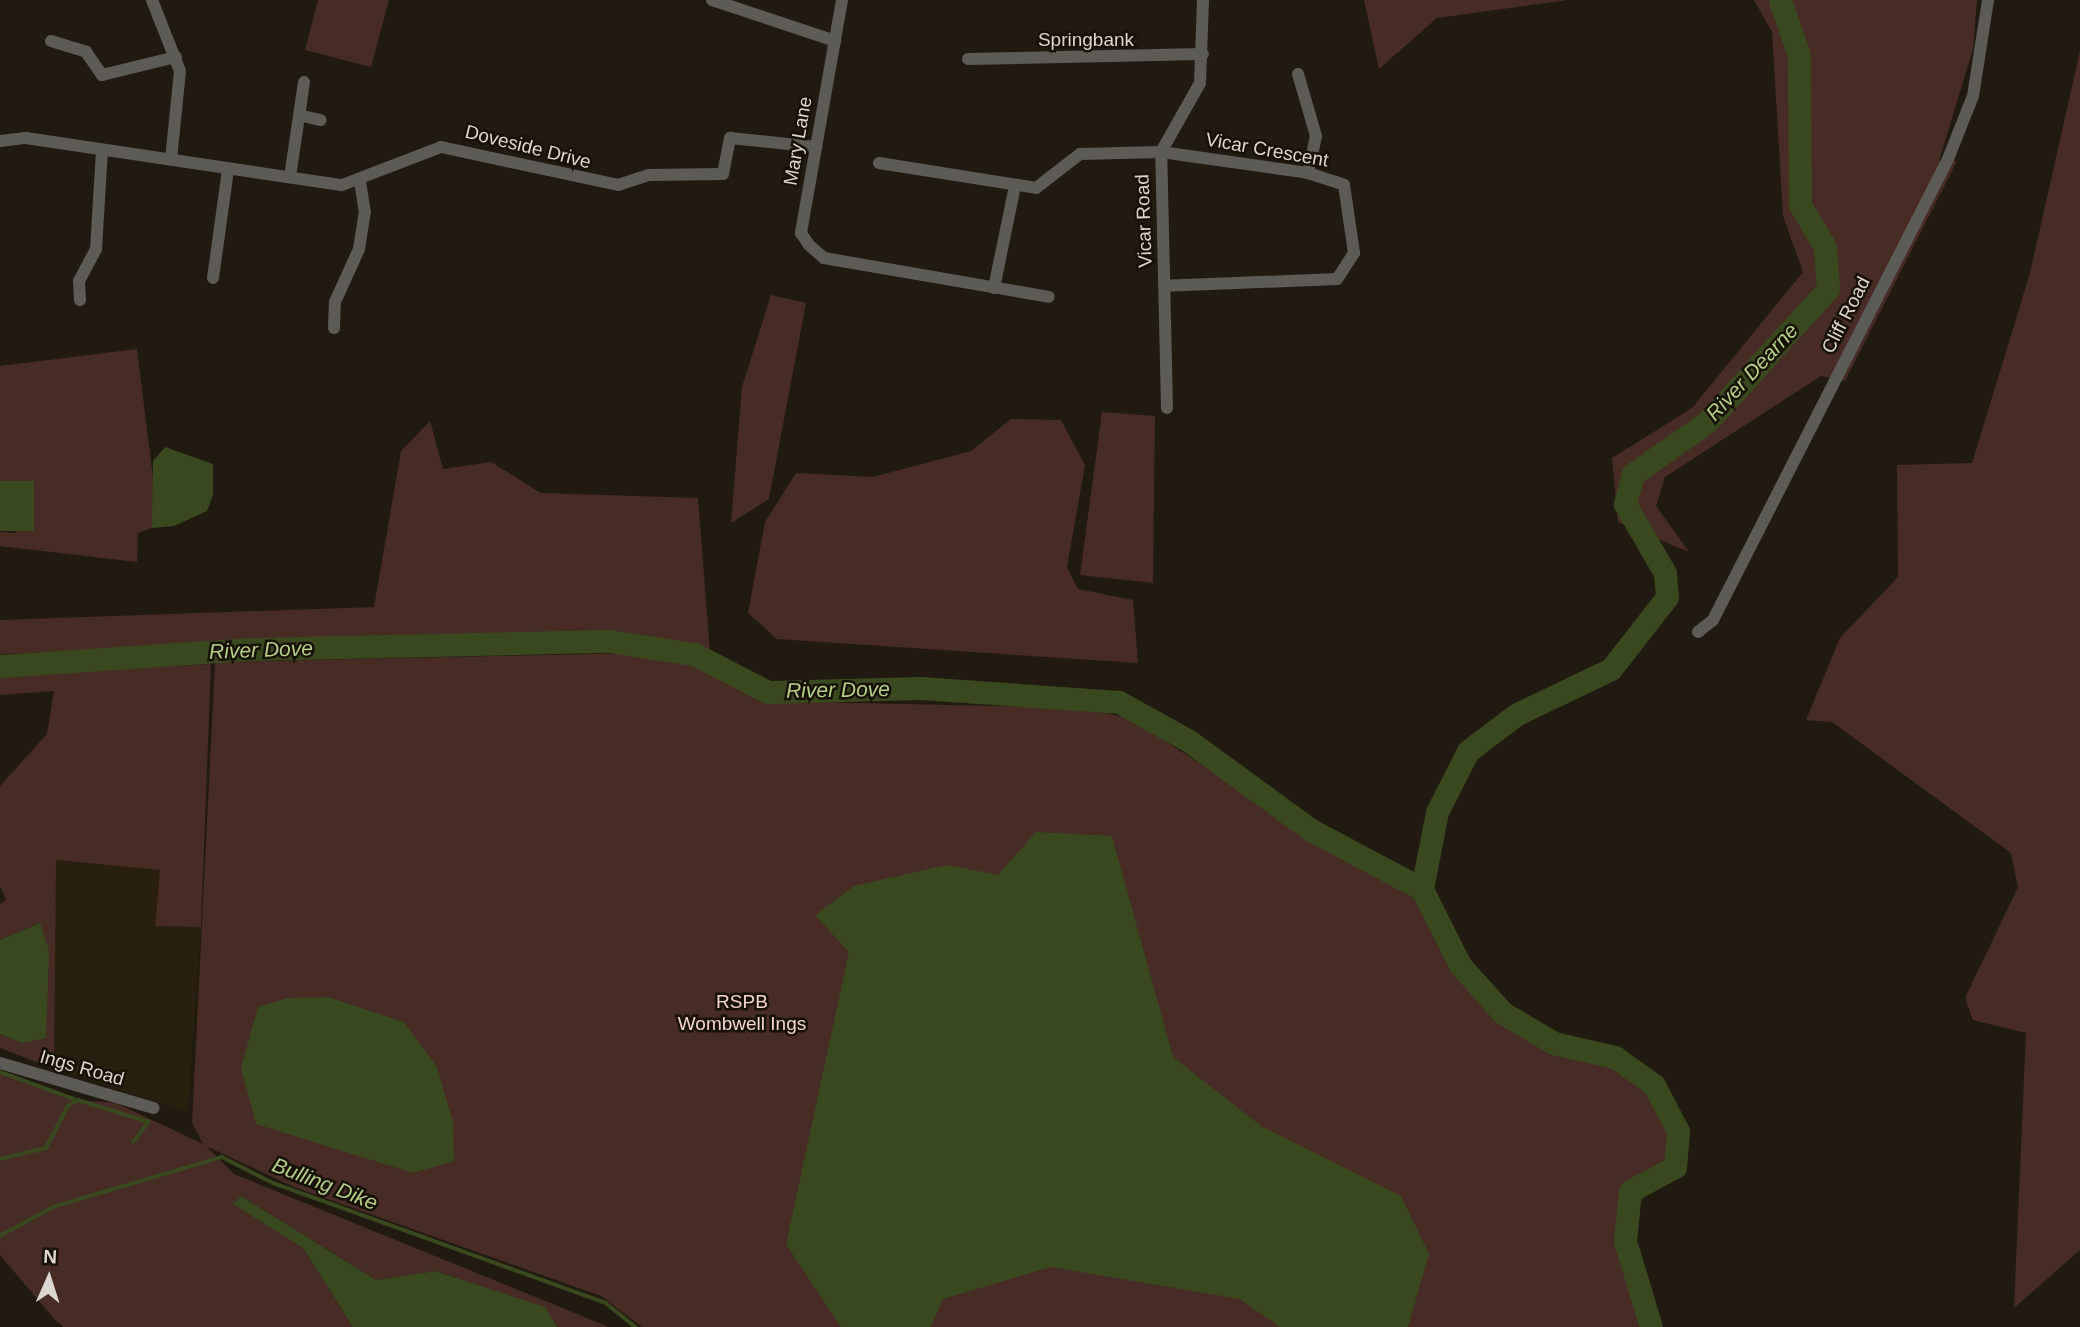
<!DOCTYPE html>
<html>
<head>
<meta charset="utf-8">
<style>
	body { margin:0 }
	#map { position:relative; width:2080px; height:1327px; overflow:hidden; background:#211a10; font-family:Arial,sans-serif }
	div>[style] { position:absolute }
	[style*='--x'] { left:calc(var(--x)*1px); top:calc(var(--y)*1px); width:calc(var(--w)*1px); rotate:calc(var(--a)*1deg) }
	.built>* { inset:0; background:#281f0e }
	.green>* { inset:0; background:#472c25 }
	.water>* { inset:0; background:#39481e; transform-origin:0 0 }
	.stream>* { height:3.5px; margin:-1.75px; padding:0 1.75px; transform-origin:1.75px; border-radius:1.75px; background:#39481e }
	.river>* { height:23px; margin:-11.5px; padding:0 11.5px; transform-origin:11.5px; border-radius:11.5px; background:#39481e }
	.street>* { height:12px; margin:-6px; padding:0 6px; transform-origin:6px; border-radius:6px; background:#5c5b55 }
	span { translate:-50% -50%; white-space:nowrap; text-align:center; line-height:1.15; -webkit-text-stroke:5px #181107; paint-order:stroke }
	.street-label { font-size:19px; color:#dbd6cf }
	.park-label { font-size:19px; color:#f6d5cc }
	.water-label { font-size:21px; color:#b3ce88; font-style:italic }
	.north { position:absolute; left:14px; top:1243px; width:70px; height:70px; -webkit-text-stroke:5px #181107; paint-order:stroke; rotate:3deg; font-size:19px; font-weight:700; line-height:28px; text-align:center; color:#dbd6cf }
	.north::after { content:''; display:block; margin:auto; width:24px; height:32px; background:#dbd6cf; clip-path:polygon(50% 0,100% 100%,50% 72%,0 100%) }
</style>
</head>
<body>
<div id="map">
	<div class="built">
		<div style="clip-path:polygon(55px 860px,160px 870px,155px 926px,201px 927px,188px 1112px,54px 1069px)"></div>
	</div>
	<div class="green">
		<div style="clip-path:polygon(318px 0,389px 0,371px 67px,305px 50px)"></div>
		<div style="clip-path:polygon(1364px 0,1568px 0,1437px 18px,1379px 69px)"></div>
		<div style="clip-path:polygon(1754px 0,1977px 0,1973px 49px,1939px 161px,1957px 161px,1845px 381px,1821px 376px,1665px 477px,1656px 506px,1689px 552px,1618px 522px,1612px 458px,1692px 408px,1803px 272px,1783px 216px,1772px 32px)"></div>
		<div style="clip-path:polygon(2080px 51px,2080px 1250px,2014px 1308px,2026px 1033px,1973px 1020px,1965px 998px,2018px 887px,2011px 853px,1832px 722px,1806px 720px,1840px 638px,1898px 577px,1897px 465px,1972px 463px,2030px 273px)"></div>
		<div style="clip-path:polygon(771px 295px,806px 303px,769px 499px,731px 523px,742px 387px)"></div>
		<div style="clip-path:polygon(137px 349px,155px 494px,152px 528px,138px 533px,137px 562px,0 546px,0 532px,16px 533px,33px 481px,0 487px,0 366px)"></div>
		<div style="clip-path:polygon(1102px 412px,1155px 416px,1153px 583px,1080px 575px)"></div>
		<div style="clip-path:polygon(1011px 419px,1061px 420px,1085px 465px,1067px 567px,1078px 589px,1133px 600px,1138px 663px,777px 639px,748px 613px,765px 522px,796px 473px,873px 477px,971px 451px)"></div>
		<div style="clip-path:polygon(430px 421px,443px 469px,491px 462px,541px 493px,698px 498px,710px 652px,616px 631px,0 654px,0 620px,374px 607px,401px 451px)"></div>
		<div style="clip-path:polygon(634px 653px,690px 665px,768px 701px,1084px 708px,1131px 719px,1301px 829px,1367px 863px,1414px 895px,1457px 972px,1498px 1019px,1551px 1049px,1613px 1065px,1650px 1090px,1672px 1129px,1667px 1162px,1626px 1185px,1617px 1240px,1642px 1327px,642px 1327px,601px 1296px,294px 1187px,206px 1146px,234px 1174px,609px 1327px,557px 1327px,544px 1307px,435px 1271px,376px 1280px,241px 1196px,234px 1204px,303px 1248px,353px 1327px,64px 1327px,56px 1321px,0 1255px,0 1073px,78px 1100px,116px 1103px,203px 1144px,192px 1123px,215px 662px)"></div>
		<div style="clip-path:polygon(211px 664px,201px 927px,155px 926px,160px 870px,56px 860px,54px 1069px,0 1048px,0 1034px,22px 1043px,40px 923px,0 940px,0 904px,6px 900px,0 886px,0 786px,47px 734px,54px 691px,0 695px,0 676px)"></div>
	</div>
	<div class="water">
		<div style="clip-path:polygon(165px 447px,213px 464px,213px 495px,207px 511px,174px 526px,152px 528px,153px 461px)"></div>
		<div style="left:34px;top:481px;width:50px;height:35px;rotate:90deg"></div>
		<div style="clip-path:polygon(1036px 832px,1112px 836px,1173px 1057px,1261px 1126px,1401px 1196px,1429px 1254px,1408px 1327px,1280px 1327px,1240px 1299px,1051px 1267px,943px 1299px,931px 1327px,841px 1327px,786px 1244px,849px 952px,815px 915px,854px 886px,947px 865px,998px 875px)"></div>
		<div style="clip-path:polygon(40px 923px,49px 951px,46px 1038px,22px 1043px,0 1034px,0 940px)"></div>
		<div style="clip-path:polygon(328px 997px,404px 1022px,437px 1067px,453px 1122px,454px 1161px,413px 1173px,256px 1124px,241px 1068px,258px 1007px,288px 998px)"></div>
		<div style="clip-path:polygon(241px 1196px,376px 1280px,435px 1271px,545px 1307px,557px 1327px,353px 1327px,303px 1248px,233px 1204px)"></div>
	</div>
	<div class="stream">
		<div style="--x:0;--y:1072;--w:82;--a:20"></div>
		<div style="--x:0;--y:1159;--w:47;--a:-13.4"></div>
		<div style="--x:46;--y:1148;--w:47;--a:-62.4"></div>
		<div style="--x:68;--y:1106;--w:12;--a:-31"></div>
		<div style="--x:78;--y:1100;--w:74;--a:17.2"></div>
		<div style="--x:149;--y:1122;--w:25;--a:127"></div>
		<div style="--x:0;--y:1236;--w:60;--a:-28.7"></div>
		<div style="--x:53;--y:1207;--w:176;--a:-16.5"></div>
		<div style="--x:222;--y:1157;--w:57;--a:27"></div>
		<div style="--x:273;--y:1183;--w:354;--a:19.8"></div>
		<div style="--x:606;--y:1303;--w:38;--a:39"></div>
	</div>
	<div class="river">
		<div style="--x:0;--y:666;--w:252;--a:-3.9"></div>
		<div style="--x:251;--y:649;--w:358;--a:-1.3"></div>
		<div style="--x:609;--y:641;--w:86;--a:8.7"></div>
		<div style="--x:694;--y:654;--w:83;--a:27.2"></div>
		<div style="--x:768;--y:692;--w:152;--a:-1.5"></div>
		<div style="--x:920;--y:688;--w:199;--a:4"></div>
		<div style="--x:1119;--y:702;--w:80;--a:29.1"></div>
		<div style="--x:1189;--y:741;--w:151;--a:36.1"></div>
		<div style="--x:1311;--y:830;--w:126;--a:28"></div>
		<div style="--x:1651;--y:1327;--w:90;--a:-106.8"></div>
		<div style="--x:1625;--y:1241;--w:50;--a:-84.3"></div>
		<div style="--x:1630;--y:1191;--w:51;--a:-28.1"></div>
		<div style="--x:1675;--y:1167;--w:36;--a:-85"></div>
		<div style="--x:1678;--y:1131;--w:52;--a:-117.6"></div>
		<div style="--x:1654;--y:1085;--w:48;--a:-144.3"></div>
		<div style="--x:1615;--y:1057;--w:63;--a:-167.1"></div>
		<div style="--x:1554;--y:1043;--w:59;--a:-149.5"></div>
		<div style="--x:1503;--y:1013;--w:64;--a:-131.9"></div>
		<div style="--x:1460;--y:965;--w:85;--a:-116.6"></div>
		<div style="--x:1422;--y:889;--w:78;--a:-79"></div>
		<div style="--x:1437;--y:812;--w:68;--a:-63.1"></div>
		<div style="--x:1468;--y:751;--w:61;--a:-37.1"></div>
		<div style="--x:1517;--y:714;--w:104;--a:-25.6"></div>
		<div style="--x:1611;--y:669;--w:91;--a:-52.1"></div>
		<div style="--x:1667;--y:597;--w:24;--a:-95"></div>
		<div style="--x:1665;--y:573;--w:80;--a:-120.1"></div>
		<div style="--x:1625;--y:504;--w:31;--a:-75"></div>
		<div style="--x:1633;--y:474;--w:90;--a:-35.1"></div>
		<div style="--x:1707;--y:422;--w:180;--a:-47.7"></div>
		<div style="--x:1828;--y:289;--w:42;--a:-94.1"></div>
		<div style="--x:1825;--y:247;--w:49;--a:-120.8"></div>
		<div style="--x:1800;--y:205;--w:150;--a:-90.4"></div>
		<div style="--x:1799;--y:55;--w:58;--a:-109.1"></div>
	</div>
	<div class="street">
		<div style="--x:152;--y:0;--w:76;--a:68.5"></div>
		<div style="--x:180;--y:71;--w:88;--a:95.8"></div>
		<div style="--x:712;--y:0;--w:130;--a:18.4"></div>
		<div style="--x:842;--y:0;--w:237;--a:100"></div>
		<div style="--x:801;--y:233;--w:14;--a:56"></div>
		<div style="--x:809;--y:245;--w:20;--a:41"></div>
		<div style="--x:824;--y:258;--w:228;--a:9.8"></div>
		<div style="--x:51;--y:41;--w:37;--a:17"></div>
		<div style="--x:86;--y:52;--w:28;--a:55"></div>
		<div style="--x:102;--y:75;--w:76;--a:-13.7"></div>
		<div style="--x:968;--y:59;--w:235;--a:-1.2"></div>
		<div style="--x:1298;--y:74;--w:65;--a:73.8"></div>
		<div style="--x:1316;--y:136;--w:38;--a:102"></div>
		<div style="--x:303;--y:116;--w:18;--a:13"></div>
		<div style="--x:0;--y:141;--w:26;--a:-7"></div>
		<div style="--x:26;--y:138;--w:319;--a:8.5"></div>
		<div style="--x:342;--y:185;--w:106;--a:-21"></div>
		<div style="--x:441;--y:147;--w:181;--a:12.1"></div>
		<div style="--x:618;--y:185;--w:33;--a:-18"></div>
		<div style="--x:649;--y:175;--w:74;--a:-0.8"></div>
		<div style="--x:723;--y:174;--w:37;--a:-79"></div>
		<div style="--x:730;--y:138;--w:87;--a:5.9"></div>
		<div style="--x:879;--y:163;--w:159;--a:9"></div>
		<div style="--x:1036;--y:188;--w:56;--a:-37.7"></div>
		<div style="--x:1080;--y:154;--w:81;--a:-1.4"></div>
		<div style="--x:1161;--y:152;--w:148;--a:8.1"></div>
		<div style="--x:1308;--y:173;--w:38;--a:18"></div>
		<div style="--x:1344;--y:185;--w:69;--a:81.6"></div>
		<div style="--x:1354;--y:253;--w:31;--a:123"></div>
		<div style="--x:1337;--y:279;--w:171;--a:177.7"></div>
		<div style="--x:290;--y:177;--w:96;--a:-81.6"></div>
		<div style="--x:213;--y:278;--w:109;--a:-82.1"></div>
		<div style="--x:994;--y:288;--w:104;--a:-78.4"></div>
		<div style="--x:80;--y:300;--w:19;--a:-93"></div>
		<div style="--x:79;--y:281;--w:36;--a:-62"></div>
		<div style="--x:96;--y:249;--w:99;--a:-86.5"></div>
		<div style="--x:334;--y:328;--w:26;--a:-88"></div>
		<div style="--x:335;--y:302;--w:58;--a:-65.6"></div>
		<div style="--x:359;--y:249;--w:36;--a:-81"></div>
		<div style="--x:365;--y:213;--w:30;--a:-99"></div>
		<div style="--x:1167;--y:408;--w:256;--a:-91.3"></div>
		<div style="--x:1161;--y:152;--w:79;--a:-60.5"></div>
		<div style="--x:1200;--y:83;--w:83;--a:-87.9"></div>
		<div style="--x:1698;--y:632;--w:19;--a:-39"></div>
		<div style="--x:1713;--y:620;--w:517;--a:-62.99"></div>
		<div style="--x:1948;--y:159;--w:68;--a:-68.4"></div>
		<div style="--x:1973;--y:96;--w:97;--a:-81.1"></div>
		<div style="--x:0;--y:1063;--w:160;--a:16.3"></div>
	</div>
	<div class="street-label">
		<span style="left:1086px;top:40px">Springbank</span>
		<span style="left:798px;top:141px;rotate:-80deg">Mary Lane</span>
		<span style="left:528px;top:147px;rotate:14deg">Doveside Drive</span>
		<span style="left:1267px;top:150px;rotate:10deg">Vicar Crescent</span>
		<span style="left:1144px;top:221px;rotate:-92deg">Vicar Road</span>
		<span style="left:1846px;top:315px;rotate:-63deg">Cliff Road</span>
		<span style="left:82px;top:1068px;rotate:16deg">Ings Road</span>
	</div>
	<div class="park-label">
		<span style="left:742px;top:1013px">RSPB<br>Wombwell Ings</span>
	</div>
	<div class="water-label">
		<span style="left:1752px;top:372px;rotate:-47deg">River Dearne</span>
		<span style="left:261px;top:650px;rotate:-2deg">River Dove</span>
		<span style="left:838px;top:690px;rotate:-1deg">River Dove</span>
		<span style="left:325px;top:1184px;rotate:21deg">Bulling Dike</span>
	</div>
	<div class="north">N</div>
</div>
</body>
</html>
